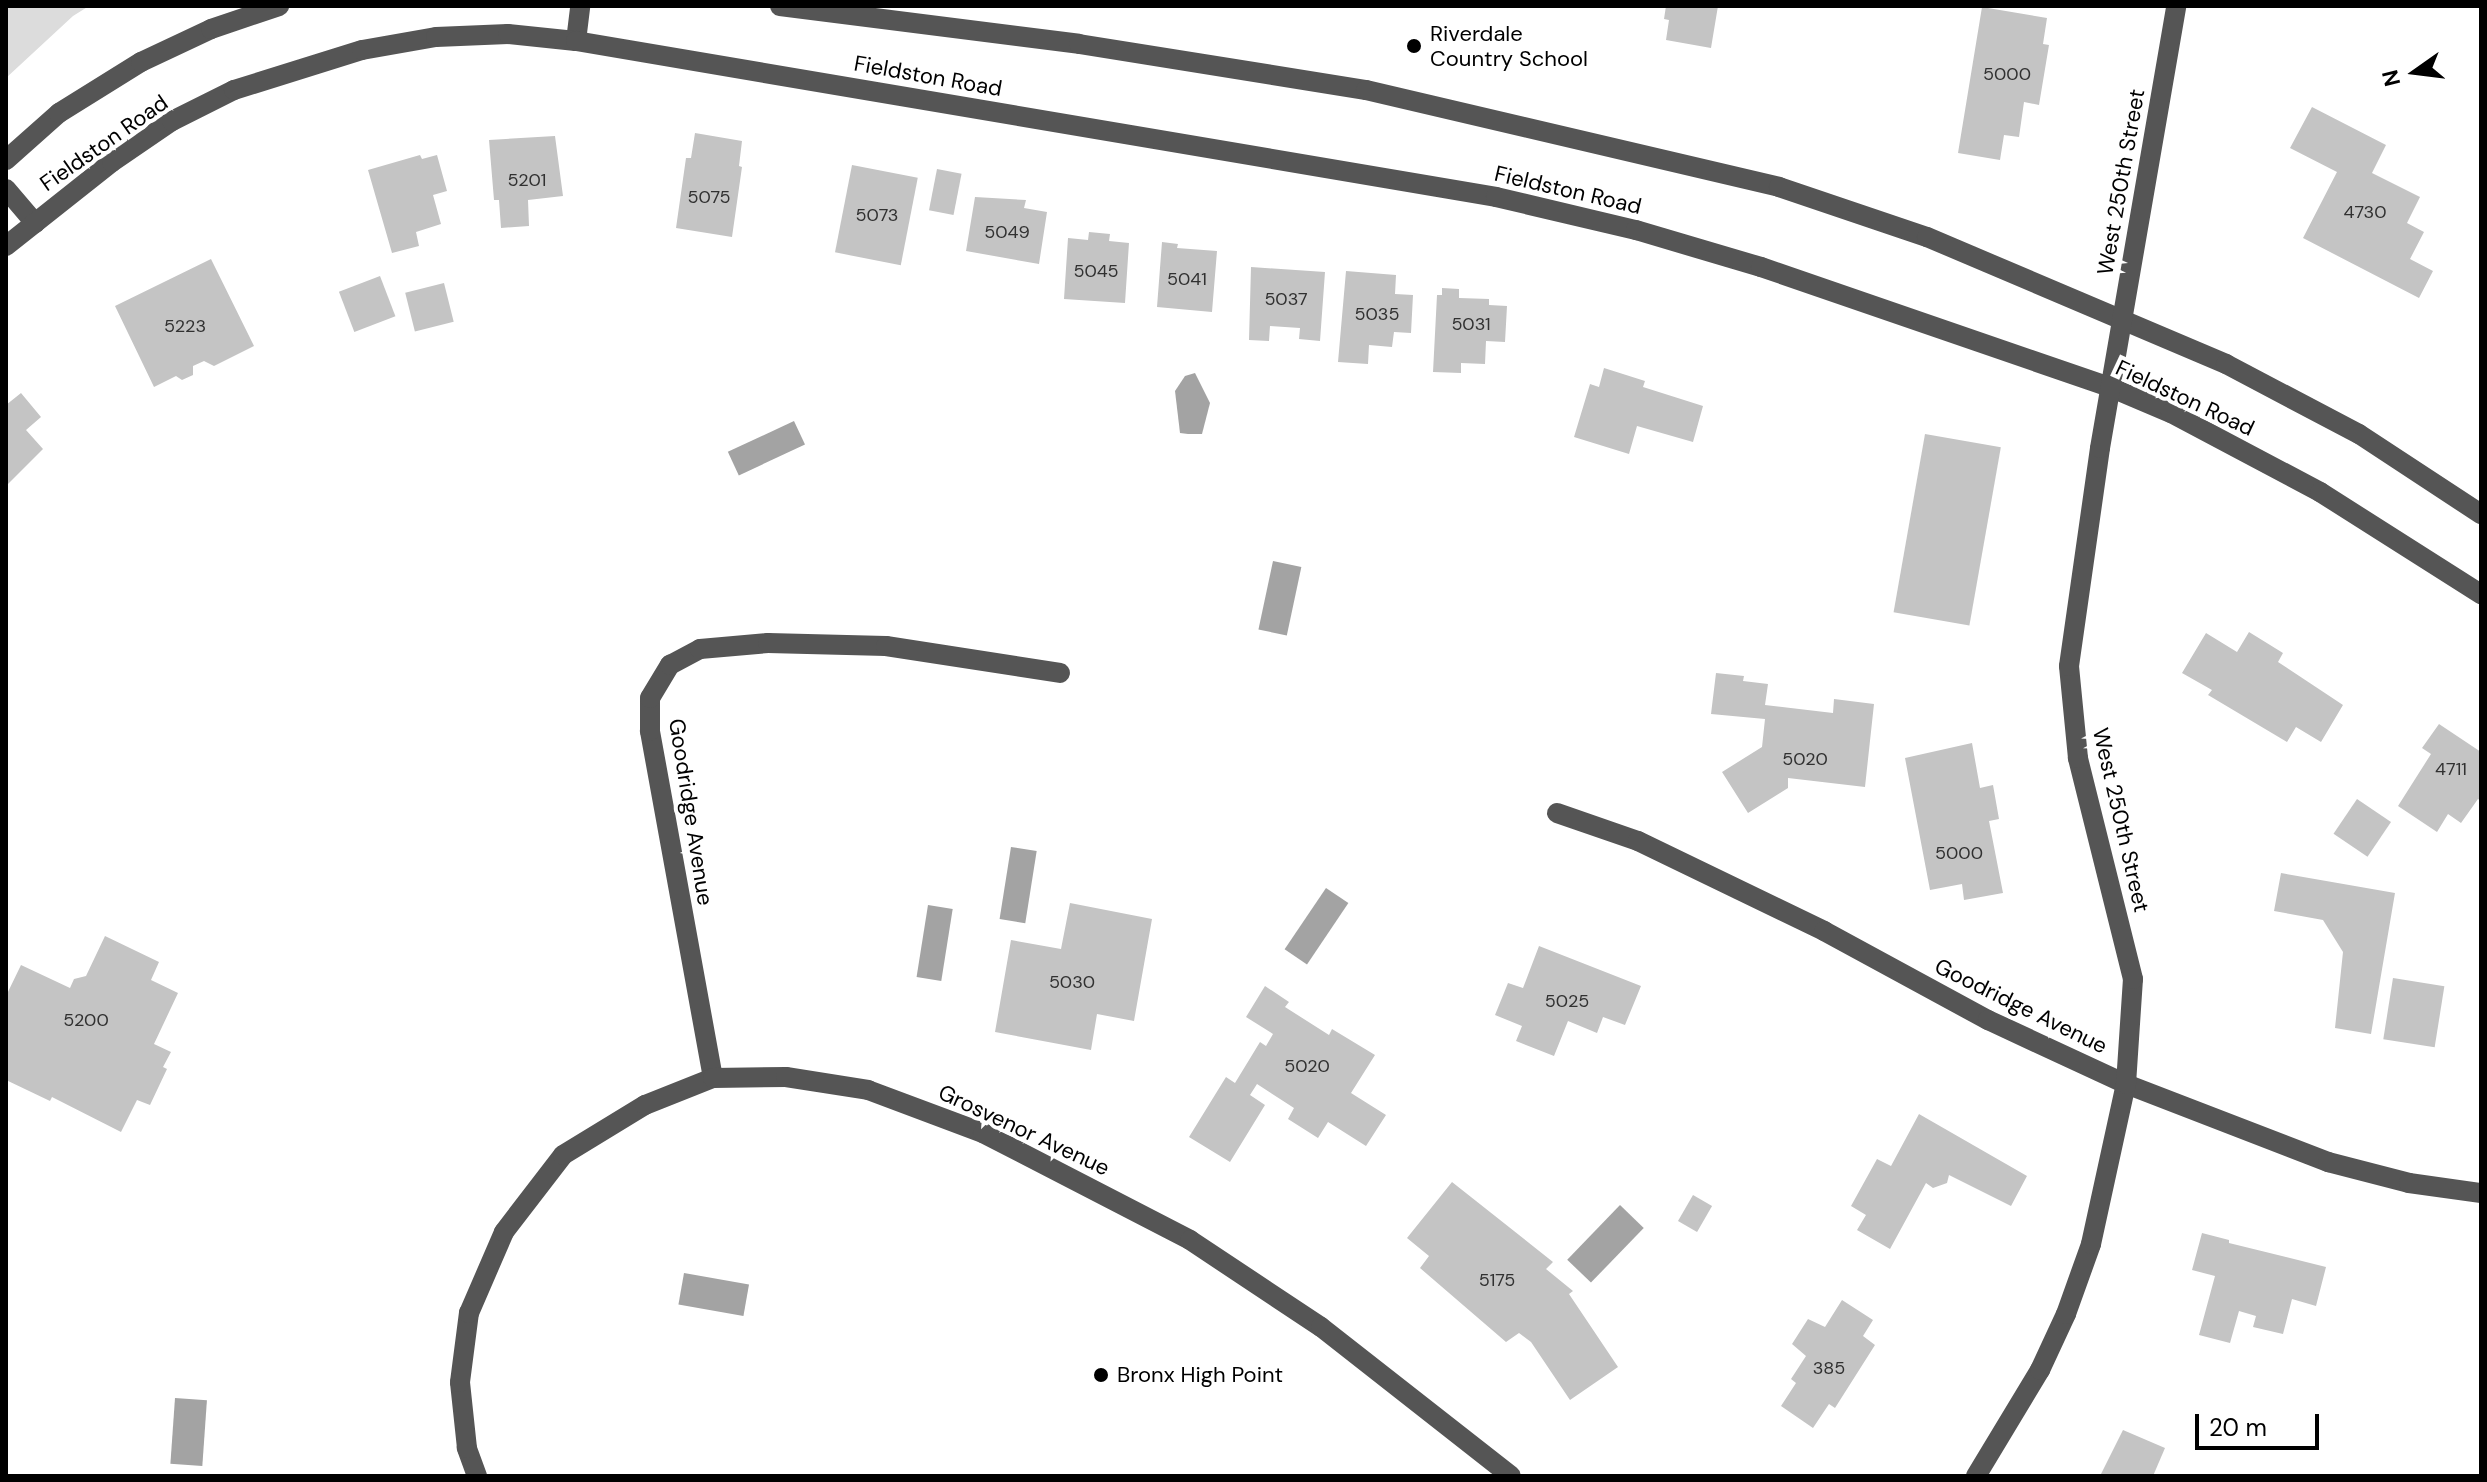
<!DOCTYPE html>
<html>
<head>
<meta charset="utf-8">
<style>
	body { margin:0 }
	#map { position:relative; width:2487px; height:1482px; overflow:hidden; background:#fff; font-family:"DM Sans",sans-serif }
	div>[style] { position:absolute }
	[style*='--x'] { left:calc(var(--x)*1px); top:calc(var(--y)*1px); width:calc(var(--w)*1px); rotate:calc(var(--a)*1deg) }
	.green>* { inset:0; background:#dcdcdc }
	.water>* { inset:0; background:#a3a3a3; transform-origin:0 0 }
	.building>* { inset:0; background:#c4c4c4; transform-origin:0 0 }
	.minor>* { height:20px; margin:-10px; padding:0 10px; transform-origin:10px; border-radius:10px; background:#555 }
	.dots>* { width:22px; height:22px; translate:-50% -50%; box-sizing:border-box; border:4px solid #fff; border-radius:50% }
	span { translate:-50% -50%; white-space:nowrap; text-align:center; line-height:1.15; -webkit-text-stroke:8px #fff; paint-order:stroke }
	.number-label { font-size:18px; color:#313131 }
	.number-label span { -webkit-text-stroke-width:0 }
	.poi-label { font-size:22px; color:#000 }
	.left { translate:0 -50%; text-align:left }
	.street-label { font-size:22px; color:#000 }
	.frame { position:absolute; inset:0; border:8px solid #000; pointer-events:none }
	.north { position:absolute; left:2375px; top:32px; width:80px; height:80px; -webkit-text-stroke:6px #fff; paint-order:stroke; rotate:256deg; font-size:22px; font-weight:700; line-height:32px; text-align:center; color:#000 }
	.north::after { content:''; display:block; margin:auto; width:28px; height:36px; background:#000; clip-path:polygon(50% 0,100% 100%,50% 72%,0 100%) }
	.scale { position:absolute; left:2195px; top:1414px; width:124px; height:36px; box-sizing:border-box; border:4px solid #000; border-top:0; padding-left:10px; font-size:24px; line-height:28px; white-space:nowrap; color:#000; -webkit-text-stroke:6px #fff; paint-order:stroke }
</style>
</head>
<body>
<div id="map">
	<div class="green">
		<div style="clip-path:polygon(6px 6px,89px 6px,73px 16px,6px 78px)"></div>
	</div>
	<div class="water">
		<div style="clip-path:polygon(1195px 373px,1210px 403px,1202px 434px,1188px 434px,1180px 433px,1175px 391px,1185px 376px)"></div>
		<div style="left:794px;top:421px;width:26px;height:73px;rotate:65deg"></div>
		<div style="left:1273px;top:561px;width:29px;height:70px;rotate:12deg"></div>
		<div style="left:1011px;top:847px;width:26px;height:73px;rotate:9deg"></div>
		<div style="left:1326px;top:888px;width:27px;height:74px;rotate:34deg"></div>
		<div style="left:928px;top:905px;width:25px;height:73px;rotate:9deg"></div>
		<div style="left:1620px;top:1205px;width:33px;height:76px;rotate:44deg"></div>
		<div style="left:684px;top:1273px;width:66px;height:32px;rotate:10deg"></div>
		<div style="left:175px;top:1398px;width:32px;height:66px;rotate:4deg"></div>
	</div>
	<div class="building">
		<div style="clip-path:polygon(1666px 6px,1718px 6px,1711px 48px,1666px 40px,1669px 20px,1664px 19px)"></div>
		<div style="clip-path:polygon(1982px 7px,2047px 18px,2043px 44px,2049px 45px,2039px 105px,2024px 102px,2019px 137px,2004px 135px,2000px 160px,1958px 153px)"></div>
		<div style="clip-path:polygon(2312px 107px,2386px 145px,2372px 173px,2420px 197px,2407px 223px,2424px 232px,2410px 259px,2433px 271px,2419px 298px,2303px 238px,2337px 172px,2290px 148px)"></div>
		<div style="clip-path:polygon(695px 133px,742px 141px,739px 166px,742px 167px,732px 237px,676px 228px,686px 158px,691px 158px)"></div>
		<div style="clip-path:polygon(555px 136px,563px 196px,528px 200px,529px 226px,501px 228px,499px 200px,494px 200px,489px 140px)"></div>
		<div style="clip-path:polygon(420px 155px,422px 159px,437px 155px,447px 191px,433px 195px,441px 224px,416px 232px,419px 246px,392px 253px,368px 170px)"></div>
		<div style="left:852px;top:165px;width:67px;height:89px;rotate:11deg"></div>
		<div style="left:937px;top:169px;width:25px;height:42px;rotate:11deg"></div>
		<div style="clip-path:polygon(975px 197px,1026px 200px,1024px 208px,1047px 212px,1039px 264px,966px 251px)"></div>
		<div style="clip-path:polygon(1089px 232px,1110px 234px,1109px 241px,1129px 243px,1125px 303px,1064px 299px,1068px 238px,1088px 240px)"></div>
		<div style="clip-path:polygon(1162px 242px,1178px 244px,1177px 248px,1217px 251px,1212px 312px,1157px 307px)"></div>
		<div style="clip-path:polygon(211px 259px,254px 346px,214px 366px,204px 361px,193px 366px,193px 375px,182px 380px,176px 376px,154px 387px,115px 306px)"></div>
		<div style="clip-path:polygon(1251px 267px,1325px 272px,1320px 341px,1299px 339px,1300px 328px,1270px 326px,1269px 341px,1249px 340px)"></div>
		<div style="clip-path:polygon(1346px 271px,1396px 275px,1395px 294px,1413px 295px,1411px 333px,1394px 332px,1392px 347px,1369px 345px,1368px 364px,1338px 362px)"></div>
		<div style="left:380px;top:276px;width:43px;height:44px;rotate:69deg"></div>
		<div style="left:444px;top:283px;width:40px;height:40px;rotate:76deg"></div>
		<div style="clip-path:polygon(1442px 288px,1459px 289px,1459px 298px,1489px 299px,1489px 305px,1507px 306px,1505px 342px,1486px 341px,1485px 364px,1461px 363px,1461px 373px,1433px 372px,1437px 295px,1442px 295px)"></div>
		<div style="clip-path:polygon(1604px 368px,1645px 381px,1643px 387px,1703px 406px,1693px 442px,1637px 426px,1629px 454px,1574px 437px,1590px 384px,1599px 387px)"></div>
		<div style="clip-path:polygon(21px 393px,41px 417px,26px 430px,43px 449px,6px 486px,6px 405px)"></div>
		<div style="left:1925px;top:434px;width:77px;height:181px;rotate:10deg"></div>
		<div style="clip-path:polygon(2249px 632px,2283px 653px,2278px 662px,2343px 705px,2321px 742px,2296px 727px,2287px 742px,2208px 695px,2212px 690px,2182px 673px,2206px 633px,2237px 652px)"></div>
		<div style="clip-path:polygon(1716px 673px,1744px 676px,1743px 681px,1768px 684px,1765px 705px,1833px 713px,1834px 699px,1874px 704px,1865px 787px,1788px 778px,1788px 788px,1748px 813px,1722px 772px,1762px 747px,1765px 719px,1711px 714px)"></div>
		<div style="clip-path:polygon(2439px 724px,2481px 752px,2481px 801px,2478px 799px,2461px 823px,2448px 814px,2437px 832px,2398px 806px,2431px 754px,2422px 748px)"></div>
		<div style="clip-path:polygon(1972px 743px,1980px 788px,1993px 785px,1999px 819px,1989px 821px,2003px 893px,1964px 900px,1962px 884px,1930px 890px,1905px 758px)"></div>
		<div style="left:2357px;top:799px;width:41px;height:42px;rotate:34deg"></div>
		<div style="clip-path:polygon(2281px 873px,2395px 893px,2371px 1034px,2335px 1028px,2343px 952px,2323px 920px,2274px 911px)"></div>
		<div style="clip-path:polygon(1070px 903px,1152px 919px,1134px 1021px,1097px 1014px,1091px 1050px,995px 1032px,1011px 940px,1061px 949px)"></div>
		<div style="clip-path:polygon(105px 936px,159px 962px,151px 980px,178px 993px,154px 1044px,171px 1052px,163px 1067px,167px 1069px,150px 1105px,137px 1100px,121px 1132px,52px 1097px,50px 1101px,6px 1080px,6px 996px,21px 965px,70px 988px,74px 979px,86px 976px)"></div>
		<div style="clip-path:polygon(1539px 946px,1641px 986px,1625px 1025px,1603px 1017px,1597px 1033px,1568px 1021px,1554px 1056px,1516px 1041px,1522px 1026px,1495px 1015px,1508px 983px,1523px 988px)"></div>
		<div style="left:2393px;top:978px;width:52px;height:62px;rotate:9deg"></div>
		<div style="clip-path:polygon(1265px 986px,1289px 1002px,1285px 1007px,1329px 1035px,1332px 1029px,1375px 1055px,1351px 1093px,1386px 1115px,1366px 1146px,1328px 1122px,1318px 1138px,1288px 1119px,1294px 1108px,1257px 1084px,1250px 1095px,1265px 1105px,1230px 1162px,1189px 1137px,1226px 1077px,1235px 1083px,1260px 1042px,1266px 1046px,1273px 1034px,1246px 1017px)"></div>
		<div style="clip-path:polygon(1919px 1114px,2027px 1176px,2011px 1206px,1949px 1175px,1947px 1183px,1933px 1188px,1926px 1183px,1890px 1249px,1857px 1230px,1866px 1215px,1851px 1206px,1877px 1159px,1891px 1166px)"></div>
		<div style="clip-path:polygon(1452px 1182px,1553px 1262px,1546px 1269px,1573px 1291px,1569px 1294px,1618px 1367px,1570px 1400px,1531px 1342px,1519px 1333px,1506px 1342px,1420px 1268px,1429px 1256px,1407px 1238px)"></div>
		<div style="left:1693px;top:1195px;width:22px;height:30px;rotate:30deg"></div>
		<div style="clip-path:polygon(2202px 1233px,2229px 1240px,2229px 1243px,2326px 1267px,2316px 1306px,2292px 1299px,2283px 1334px,2253px 1327px,2256px 1316px,2239px 1311px,2230px 1343px,2199px 1335px,2215px 1276px,2192px 1270px)"></div>
		<div style="clip-path:polygon(1842px 1300px,1873px 1320px,1863px 1336px,1875px 1345px,1835px 1408px,1829px 1404px,1813px 1428px,1781px 1406px,1796px 1383px,1791px 1379px,1806px 1356px,1792px 1344px,1808px 1319px,1825px 1327px)"></div>
		<div style="clip-path:polygon(2123px 1430px,2165px 1448px,2153px 1476px,2100px 1476px)"></div>
	</div>
	<div class="minor">
		<div style="--x:780;--y:6;--w:301;--a:7.2"></div>
		<div style="--x:1079;--y:44;--w:291;--a:9.1"></div>
		<div style="--x:1366;--y:90;--w:424;--a:13.2"></div>
		<div style="--x:1779;--y:187;--w:156;--a:18.7"></div>
		<div style="--x:1927;--y:237;--w:325;--a:23"></div>
		<div style="--x:2226;--y:364;--w:150;--a:27.8"></div>
		<div style="--x:2359;--y:434;--w:146;--a:33.3"></div>
		<div style="--x:576;--y:41;--w:35;--a:-83"></div>
		<div style="--x:6;--y:160;--w:71;--a:-41.6"></div>
		<div style="--x:59;--y:113;--w:97;--a:-31.9"></div>
		<div style="--x:141;--y:62;--w:77;--a:-25.2"></div>
		<div style="--x:211;--y:29;--w:72;--a:-18.7"></div>
		<div style="--x:6;--y:189;--w:45;--a:49.5"></div>
		<div style="--x:6;--y:246;--w:135;--a:-38.4"></div>
		<div style="--x:112;--y:162;--w:73;--a:-34.3"></div>
		<div style="--x:172;--y:121;--w:69;--a:-26.6"></div>
		<div style="--x:234;--y:90;--w:134;--a:-17.4"></div>
		<div style="--x:362;--y:50;--w:75;--a:-10"></div>
		<div style="--x:436;--y:37;--w:72;--a:-2.4"></div>
		<div style="--x:508;--y:34;--w:68;--a:5.9"></div>
		<div style="--x:576;--y:41;--w:933;--a:9.62"></div>
		<div style="--x:1496;--y:197;--w:144;--a:13.3"></div>
		<div style="--x:1636;--y:230;--w:130;--a:16.5"></div>
		<div style="--x:1761;--y:267;--w:371;--a:19"></div>
		<div style="--x:2112;--y:388;--w:64;--a:23"></div>
		<div style="--x:2171;--y:413;--w:169;--a:27.9"></div>
		<div style="--x:2320;--y:492;--w:191;--a:32.4"></div>
		<div style="--x:1557;--y:813;--w:86;--a:19.1"></div>
		<div style="--x:1638;--y:841;--w:207;--a:25.8"></div>
		<div style="--x:1824;--y:931;--w:187;--a:28.5"></div>
		<div style="--x:1988;--y:1020;--w:152;--a:24.9"></div>
		<div style="--x:2126;--y:1084;--w:217;--a:21.1"></div>
		<div style="--x:2328;--y:1162;--w:84;--a:14.5"></div>
		<div style="--x:2409;--y:1183;--w:73;--a:7.9"></div>
		<div style="--x:713;--y:1078;--w:353;--a:-100.3"></div>
		<div style="--x:650;--y:731;--w:33;--a:-90"></div>
		<div style="--x:650;--y:698;--w:39;--a:-59"></div>
		<div style="--x:670;--y:665;--w:34;--a:-28"></div>
		<div style="--x:700;--y:649;--w:68;--a:-5"></div>
		<div style="--x:768;--y:643;--w:118;--a:1.5"></div>
		<div style="--x:886;--y:646;--w:176;--a:8.8"></div>
		<div style="--x:477;--y:1476;--w:30;--a:-110"></div>
		<div style="--x:467;--y:1448;--w:66;--a:-96.1"></div>
		<div style="--x:460;--y:1382;--w:70;--a:-82.6"></div>
		<div style="--x:469;--y:1313;--w:88;--a:-66.6"></div>
		<div style="--x:504;--y:1232;--w:97;--a:-52.5"></div>
		<div style="--x:563;--y:1155;--w:96;--a:-31.4"></div>
		<div style="--x:645;--y:1105;--w:73;--a:-21.7"></div>
		<div style="--x:713;--y:1078;--w:73;--a:-0.8"></div>
		<div style="--x:786;--y:1077;--w:83;--a:9"></div>
		<div style="--x:868;--y:1090;--w:123;--a:20.5"></div>
		<div style="--x:983;--y:1133;--w:233;--a:27.3"></div>
		<div style="--x:1190;--y:1240;--w:157;--a:33.6"></div>
		<div style="--x:1321;--y:1327;--w:241;--a:38.1"></div>
		<div style="--x:1976;--y:1476;--w:124;--a:-58.9"></div>
		<div style="--x:2040;--y:1370;--w:62;--a:-65.1"></div>
		<div style="--x:2066;--y:1314;--w:74;--a:-70.3"></div>
		<div style="--x:2091;--y:1244;--w:164;--a:-77.7"></div>
		<div style="--x:2126;--y:1084;--w:105;--a:-86.2"></div>
		<div style="--x:2133;--y:979;--w:228;--a:-104"></div>
		<div style="--x:2078;--y:758;--w:92;--a:-95.6"></div>
		<div style="--x:2069;--y:666;--w:220;--a:-81.9"></div>
		<div style="--x:2100;--y:448;--w:448;--a:-80.2"></div>
	</div>
	<div class="dots">
		<div style="left:1414px;top:46px;background:#000"></div>
		<div style="left:1101px;top:1375px;background:#000"></div>
	</div>
	<div class="number-label">
		<span style="left:2007px;top:74px">5000</span>
		<span style="left:527px;top:180px">5201</span>
		<span style="left:709px;top:197px">5075</span>
		<span style="left:2365px;top:212px">4730</span>
		<span style="left:877px;top:215px">5073</span>
		<span style="left:1007px;top:232px">5049</span>
		<span style="left:1096px;top:271px">5045</span>
		<span style="left:1187px;top:279px">5041</span>
		<span style="left:1286px;top:299px">5037</span>
		<span style="left:1377px;top:314px">5035</span>
		<span style="left:1471px;top:324px">5031</span>
		<span style="left:185px;top:326px">5223</span>
		<span style="left:1805px;top:759px">5020</span>
		<span style="left:2451px;top:769px">4711</span>
		<span style="left:1959px;top:853px">5000</span>
		<span style="left:1072px;top:982px">5030</span>
		<span style="left:1567px;top:1001px">5025</span>
		<span style="left:86px;top:1020px">5200</span>
		<span style="left:1307px;top:1066px">5020</span>
		<span style="left:1497px;top:1280px">5175</span>
		<span style="left:1829px;top:1368px">385</span>
	</div>
	<div class="poi-label">
		<span class="left" style="left:1430px;top:46px">Riverdale<br>Country School</span>
		<span class="left" style="left:1117px;top:1375px">Bronx High Point</span>
	</div>
	<div class="street-label">
		<span style="left:928px;top:76px;rotate:10deg">Fieldston Road</span>
		<span style="left:104px;top:143px;rotate:-35deg">Fieldston Road</span>
		<span style="left:2121px;top:182px;rotate:-80deg">West 250th Street</span>
		<span style="left:1568px;top:190px;rotate:13deg">Fieldston Road</span>
		<span style="left:2185px;top:398px;rotate:25deg">Fieldston Road</span>
		<span style="left:691px;top:812px;rotate:81deg">Goodridge Avenue</span>
		<span style="left:2121px;top:820px;rotate:77deg">West 250th Street</span>
		<span style="left:2021px;top:1006px;rotate:26deg">Goodridge Avenue</span>
		<span style="left:1024px;top:1130px;rotate:25deg">Grosvenor Avenue</span>
	</div>
	<div class="frame"></div>
	<div class="north">N</div>
	<div class="scale">20 m</div>
</div>
</body>
</html>
